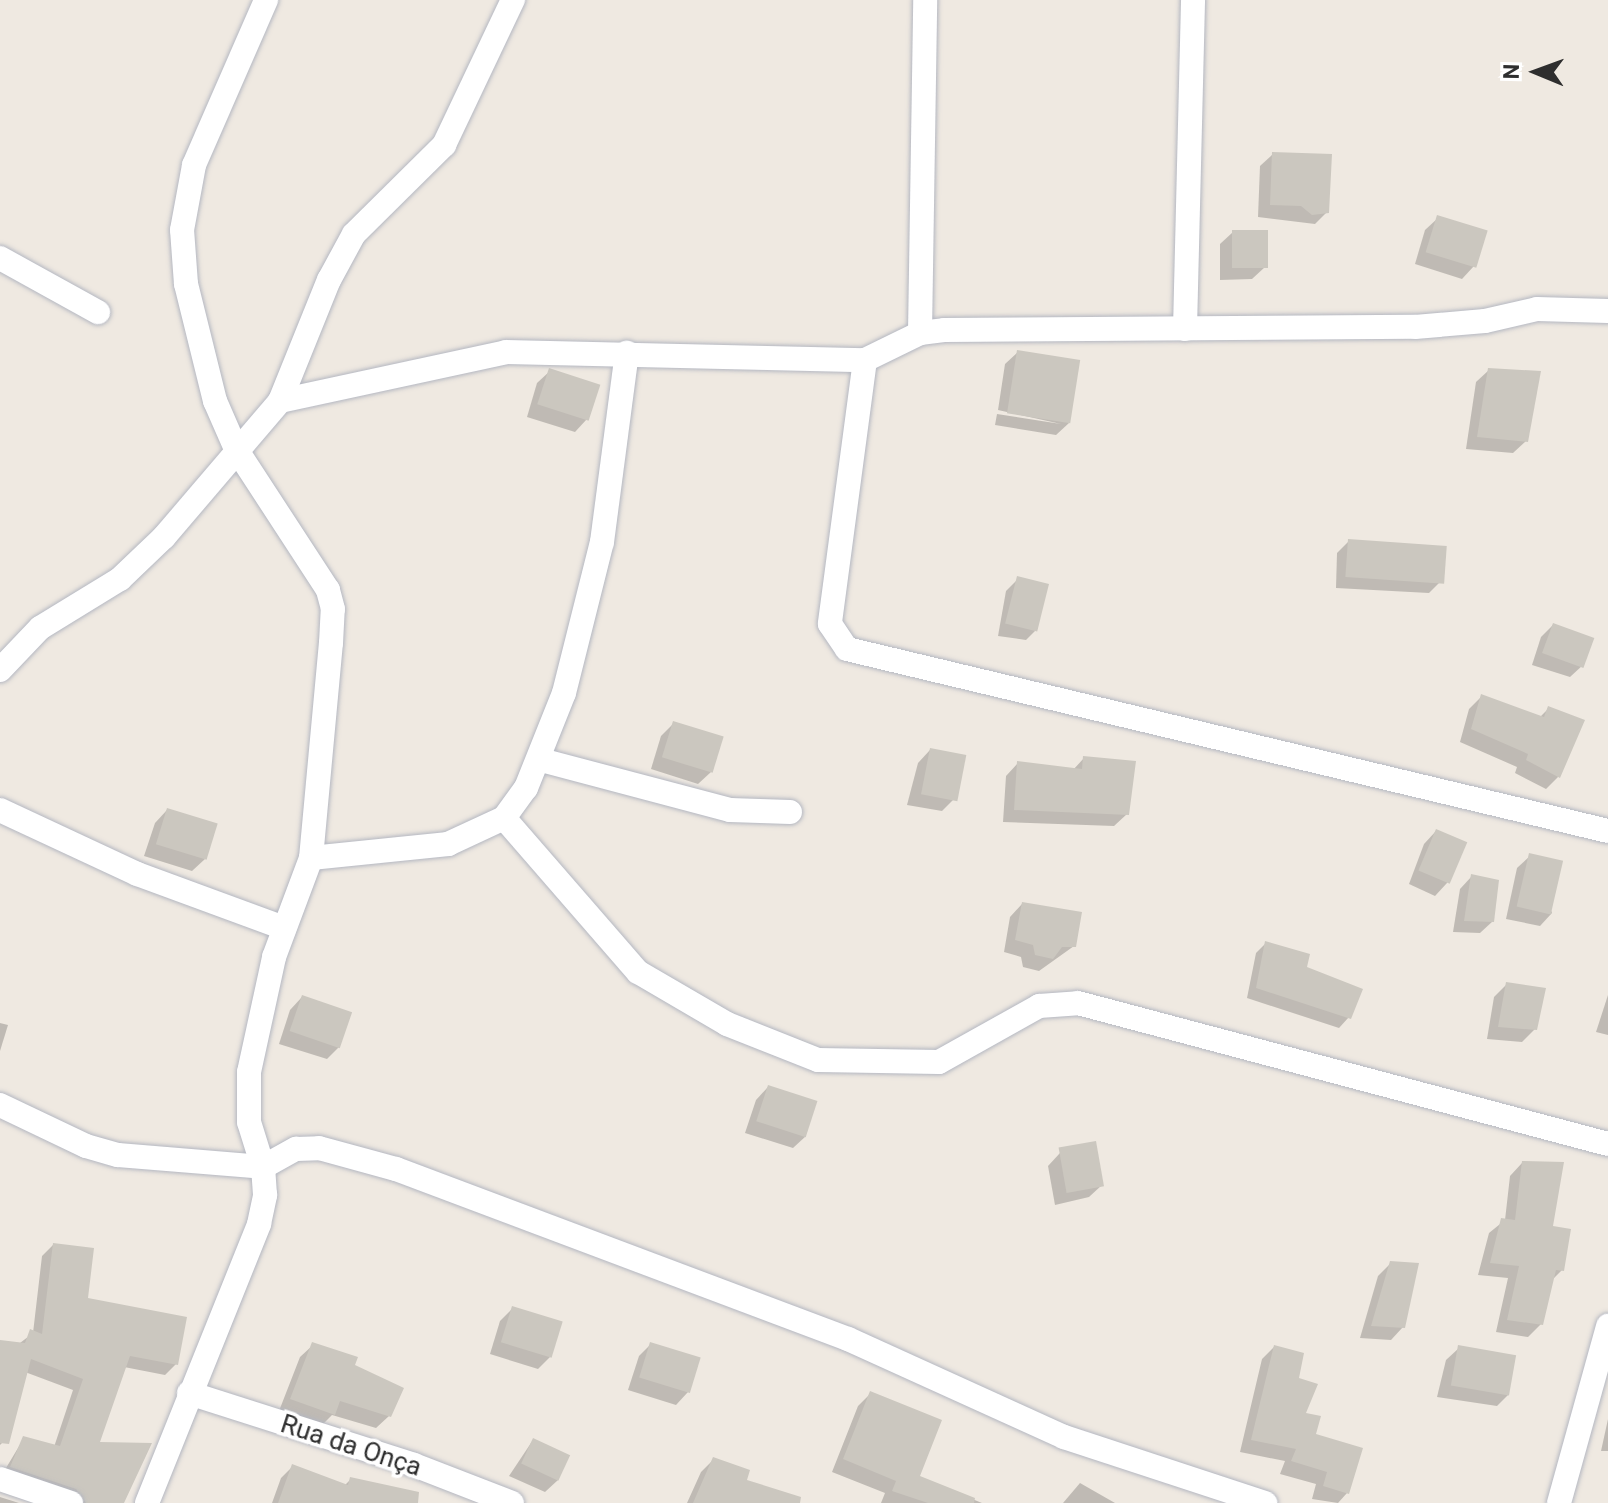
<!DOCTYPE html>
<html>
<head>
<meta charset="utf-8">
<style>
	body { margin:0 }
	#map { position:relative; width:1608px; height:1503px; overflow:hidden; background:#efe9e1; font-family:Roboto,sans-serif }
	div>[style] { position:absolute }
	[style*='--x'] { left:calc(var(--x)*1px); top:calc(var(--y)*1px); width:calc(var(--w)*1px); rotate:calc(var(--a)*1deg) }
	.shadow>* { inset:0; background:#0003 }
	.building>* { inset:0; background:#cbc7bf; transform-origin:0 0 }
	.roads { filter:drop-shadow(0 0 2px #b4b7c1) drop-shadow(0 0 2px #b4b7c1) }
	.minor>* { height:24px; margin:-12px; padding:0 12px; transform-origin:12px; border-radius:12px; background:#fff }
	span { translate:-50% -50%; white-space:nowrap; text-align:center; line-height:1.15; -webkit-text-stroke:7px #fff; paint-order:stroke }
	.street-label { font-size:26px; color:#2e2e2e }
	.north { position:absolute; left:1496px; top:32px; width:80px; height:80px; -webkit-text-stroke:6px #fff; paint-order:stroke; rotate:271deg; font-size:22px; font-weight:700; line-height:32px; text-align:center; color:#2e2e2e }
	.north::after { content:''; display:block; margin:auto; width:28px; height:36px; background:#2e2e2e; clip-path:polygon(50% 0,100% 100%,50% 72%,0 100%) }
</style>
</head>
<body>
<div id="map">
	<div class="shadow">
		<div style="clip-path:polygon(1273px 154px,1327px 212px,1315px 224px,1258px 217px,1260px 166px)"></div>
		<div style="clip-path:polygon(1438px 218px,1474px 266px,1462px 279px,1415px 264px,1425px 230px)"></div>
		<div style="clip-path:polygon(1233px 232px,1265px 267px,1252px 279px,1220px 280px,1220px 244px)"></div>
		<div style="clip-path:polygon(1018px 352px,1069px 423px,1056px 435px,995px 425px,997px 414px,1061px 424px,998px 410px,1005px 364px)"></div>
		<div style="clip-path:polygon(1489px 370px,1526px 441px,1513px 453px,1466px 449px,1476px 382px)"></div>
		<div style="clip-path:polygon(550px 371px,587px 419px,575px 432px,527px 417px,537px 383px)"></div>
		<div style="clip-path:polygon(1349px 541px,1441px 581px,1429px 593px,1336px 588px,1337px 553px)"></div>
		<div style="clip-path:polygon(1018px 579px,1038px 628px,1026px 640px,998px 636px,1006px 591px)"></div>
		<div style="clip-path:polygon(1553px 625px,1583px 665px,1570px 677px,1532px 665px,1541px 637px)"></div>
		<div style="clip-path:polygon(1482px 696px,1539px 718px,1549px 708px,1558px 777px,1546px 789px,1515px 773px,1517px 767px,1460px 742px,1469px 709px)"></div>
		<div style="clip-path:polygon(674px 723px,711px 772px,698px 784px,651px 769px,661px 736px)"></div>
		<div style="clip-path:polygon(930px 750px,954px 799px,942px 811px,907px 805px,918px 763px)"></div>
		<div style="clip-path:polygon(1084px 758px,1127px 814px,1114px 826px,1003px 822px,1006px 776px,1018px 763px,1073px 770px)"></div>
		<div style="clip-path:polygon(167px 810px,205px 859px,192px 871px,144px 856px,155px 823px)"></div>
		<div style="clip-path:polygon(1436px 831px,1465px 843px,1447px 883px,1435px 896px,1409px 884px,1424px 844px)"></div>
		<div style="clip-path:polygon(1530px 856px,1552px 913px,1540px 926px,1506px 919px,1517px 868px)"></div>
		<div style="clip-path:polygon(1472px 876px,1493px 921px,1480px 933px,1453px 932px,1460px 889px)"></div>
		<div style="clip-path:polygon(1022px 904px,1074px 946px,1039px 971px,1023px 967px,1021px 957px,1004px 952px,1010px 917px)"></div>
		<div style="clip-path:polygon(1266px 943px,1304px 968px,1349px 1017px,1339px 1028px,1247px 998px,1256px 953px)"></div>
		<div style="clip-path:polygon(1507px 984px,1535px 1029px,1522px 1042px,1487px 1039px,1494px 997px)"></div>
		<div style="clip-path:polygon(1608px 995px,1608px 1035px,1596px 1032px)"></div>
		<div style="clip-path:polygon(302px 997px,340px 1046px,327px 1059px,279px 1044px,290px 1010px)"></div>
		<div style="clip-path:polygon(0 1023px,8px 1025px,0 1051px)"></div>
		<div style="clip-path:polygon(768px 1087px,806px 1136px,793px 1148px,745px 1133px,756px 1100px)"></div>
		<div style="clip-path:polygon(1060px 1153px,1102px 1185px,1089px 1197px,1055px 1205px,1048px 1166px)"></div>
		<div style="clip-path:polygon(1522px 1163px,1562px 1270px,1551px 1281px,1541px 1324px,1528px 1337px,1496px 1332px,1508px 1278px,1478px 1275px,1489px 1233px,1505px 1220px,1510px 1176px)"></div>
		<div style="clip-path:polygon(53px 1245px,86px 1300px,176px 1364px,165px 1375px,124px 1367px,98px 1444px,122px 1503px,64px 1503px,0 1478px,24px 1438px,54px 1447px,73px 1390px,25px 1372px,8px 1437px,0 1445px,0 1342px,20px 1343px,33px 1333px,42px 1256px)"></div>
		<div style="clip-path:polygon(1391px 1263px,1403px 1327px,1391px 1340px,1360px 1338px,1378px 1276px)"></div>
		<div style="clip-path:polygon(512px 1309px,550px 1357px,538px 1369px,490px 1354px,500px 1321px)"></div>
		<div style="clip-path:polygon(651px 1344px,688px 1392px,676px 1405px,628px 1390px,639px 1356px)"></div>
		<div style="clip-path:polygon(313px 1345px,352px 1366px,389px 1416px,376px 1428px,332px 1415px,321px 1426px,279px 1411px,300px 1357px)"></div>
		<div style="clip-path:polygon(1274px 1347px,1297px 1379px,1303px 1414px,1347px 1493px,1338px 1503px,1312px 1499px,1316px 1484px,1280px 1474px,1285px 1461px,1240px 1452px,1262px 1359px)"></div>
		<div style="clip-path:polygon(1459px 1348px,1509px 1394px,1497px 1406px,1437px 1397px,1446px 1360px)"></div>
		<div style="clip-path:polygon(871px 1393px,918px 1477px,982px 1503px,881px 1503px,885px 1493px,832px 1472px,858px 1406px)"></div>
		<div style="clip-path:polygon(1608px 1419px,1608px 1451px,1601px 1451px)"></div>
		<div style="clip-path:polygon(533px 1440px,558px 1480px,545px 1492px,509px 1476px)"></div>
		<div style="clip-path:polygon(713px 1460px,734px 1483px,778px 1503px,687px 1503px,701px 1472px)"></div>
		<div style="clip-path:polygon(293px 1466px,344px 1486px,351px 1479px,376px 1503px,272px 1503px,281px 1478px)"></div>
		<div style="clip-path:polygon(1080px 1483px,1115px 1503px,1063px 1503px)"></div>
		<div style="clip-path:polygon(0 1497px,19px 1503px,0 1503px)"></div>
	</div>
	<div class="building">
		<div style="clip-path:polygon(1272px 152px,1332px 154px,1329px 213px,1312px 215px,1301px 206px,1270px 205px)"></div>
		<div style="left:1437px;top:215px;width:53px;height:39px;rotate:17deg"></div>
		<div style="left:1232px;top:230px;width:36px;height:38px"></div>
		<div style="left:1017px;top:350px;width:64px;height:64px;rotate:9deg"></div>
		<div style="left:549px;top:368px;width:54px;height:38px;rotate:18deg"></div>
		<div style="clip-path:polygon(1488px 368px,1541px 371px,1528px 442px,1477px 437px)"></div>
		<div style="left:1348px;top:539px;width:99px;height:38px;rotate:4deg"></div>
		<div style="left:1017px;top:576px;width:33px;height:49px;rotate:14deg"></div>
		<div style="left:1553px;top:623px;width:44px;height:32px;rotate:20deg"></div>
		<div style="clip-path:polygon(1481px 694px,1544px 717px,1548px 706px,1585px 720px,1560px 778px,1526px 760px,1528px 754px,1471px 729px)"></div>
		<div style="left:673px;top:721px;width:53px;height:38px;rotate:17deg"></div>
		<div style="left:930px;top:748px;width:37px;height:47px;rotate:11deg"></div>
		<div style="clip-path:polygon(1083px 756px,1136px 761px,1129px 815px,1014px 810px,1017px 761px,1082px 769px)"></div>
		<div style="left:167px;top:808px;width:53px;height:38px;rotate:17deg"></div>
		<div style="left:1436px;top:829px;width:34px;height:45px;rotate:23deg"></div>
		<div style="left:1529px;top:853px;width:35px;height:55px;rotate:13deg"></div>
		<div style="clip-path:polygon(1471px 874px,1499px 880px,1494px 922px,1464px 921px)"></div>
		<div style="clip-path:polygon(1022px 902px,1082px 912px,1076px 947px,1062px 947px,1053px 959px,1035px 955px,1033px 945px,1015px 940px)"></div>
		<div style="clip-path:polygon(1265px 941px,1310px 954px,1307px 967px,1363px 989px,1351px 1019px,1256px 988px)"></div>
		<div style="clip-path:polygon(1506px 982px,1546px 988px,1537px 1030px,1498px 1027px)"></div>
		<div style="left:302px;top:995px;width:53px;height:38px;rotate:19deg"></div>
		<div style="left:768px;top:1085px;width:52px;height:38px;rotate:18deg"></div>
		<div style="left:1096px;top:1141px;width:46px;height:38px;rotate:80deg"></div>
		<div style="clip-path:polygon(1522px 1161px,1564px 1162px,1553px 1226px,1571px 1229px,1564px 1271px,1556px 1270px,1543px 1325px,1507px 1320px,1519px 1266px,1490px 1263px,1501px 1218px,1515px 1220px)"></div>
		<div style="clip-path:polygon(53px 1243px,94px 1248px,88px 1298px,187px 1317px,178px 1365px,130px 1356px,100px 1442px,152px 1443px,124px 1503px,86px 1503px,76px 1489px,10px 1467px,23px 1436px,60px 1446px,83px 1379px,31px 1359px,9px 1444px,0 1443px,0 1340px,25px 1343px,30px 1329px,42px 1334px)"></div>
		<div style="clip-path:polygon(1390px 1261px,1419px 1263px,1405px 1328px,1371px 1326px)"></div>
		<div style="left:512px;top:1306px;width:53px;height:38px;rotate:17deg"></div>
		<div style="clip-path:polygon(312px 1342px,358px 1357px,355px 1365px,404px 1388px,391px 1417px,340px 1401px,335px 1415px,290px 1399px)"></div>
		<div style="left:650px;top:1342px;width:53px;height:37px;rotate:17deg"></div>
		<div style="clip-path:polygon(1274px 1345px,1304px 1353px,1299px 1378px,1318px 1384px,1306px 1413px,1321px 1416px,1316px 1434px,1363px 1448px,1349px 1494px,1323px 1486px,1327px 1472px,1291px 1461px,1296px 1449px,1251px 1440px)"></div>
		<div style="left:1458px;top:1345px;width:59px;height:41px;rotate:10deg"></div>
		<div style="clip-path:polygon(870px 1391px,942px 1420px,920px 1476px,975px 1498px,974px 1503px,928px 1503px,892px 1491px,896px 1481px,843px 1459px)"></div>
		<div style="left:533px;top:1438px;width:41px;height:28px;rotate:25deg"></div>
		<div style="clip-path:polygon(713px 1457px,750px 1470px,747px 1480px,801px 1497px,800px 1503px,693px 1503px)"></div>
		<div style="clip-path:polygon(292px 1464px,348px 1485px,350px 1477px,419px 1492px,418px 1503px,278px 1503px)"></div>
	</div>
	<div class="roads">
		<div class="minor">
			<div style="--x:0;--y:258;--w:112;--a:28.9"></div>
			<div style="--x:1185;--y:329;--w:329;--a:-88.6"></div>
			<div style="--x:920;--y:333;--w:333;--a:-89.1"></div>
			<div style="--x:865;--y:360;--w:266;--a:97.6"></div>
			<div style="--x:830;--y:624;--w:30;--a:56"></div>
			<div style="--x:847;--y:649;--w:782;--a:13.45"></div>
			<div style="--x:280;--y:401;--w:231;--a:-12.2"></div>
			<div style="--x:506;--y:352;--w:359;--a:1.3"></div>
			<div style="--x:865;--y:360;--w:61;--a:-26.1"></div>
			<div style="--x:920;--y:333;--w:24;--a:-7"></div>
			<div style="--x:944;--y:330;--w:471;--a:-0.4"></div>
			<div style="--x:1415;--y:327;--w:70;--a:-4.9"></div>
			<div style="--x:1485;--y:321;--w:53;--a:-13"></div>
			<div style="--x:1537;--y:309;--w:71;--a:1.6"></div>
			<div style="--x:0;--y:670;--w:58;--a:-46.4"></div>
			<div style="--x:40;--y:628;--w:94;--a:-31.5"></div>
			<div style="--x:120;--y:579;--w:61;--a:-43.7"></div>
			<div style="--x:164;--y:537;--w:179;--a:-49.5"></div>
			<div style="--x:280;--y:401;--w:131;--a:-68"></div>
			<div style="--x:329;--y:280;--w:52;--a:-61.5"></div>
			<div style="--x:354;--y:234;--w:127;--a:-44.7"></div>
			<div style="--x:444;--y:145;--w:161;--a:-64.6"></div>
			<div style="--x:541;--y:760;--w:196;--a:14.8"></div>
			<div style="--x:730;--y:810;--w:60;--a:1.9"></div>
			<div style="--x:0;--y:810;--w:151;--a:25"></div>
			<div style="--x:137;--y:874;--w:157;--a:20.2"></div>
			<div style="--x:504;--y:818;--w:204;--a:49"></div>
			<div style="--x:638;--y:972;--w:103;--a:30.3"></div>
			<div style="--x:727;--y:1024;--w:98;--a:21.6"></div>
			<div style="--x:818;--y:1060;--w:121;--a:0.9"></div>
			<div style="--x:939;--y:1062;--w:115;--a:-29.2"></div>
			<div style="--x:1039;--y:1006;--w:39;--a:-4"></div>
			<div style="--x:1078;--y:1003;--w:548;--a:14.9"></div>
			<div style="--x:311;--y:858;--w:138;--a:-5.8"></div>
			<div style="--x:448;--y:844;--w:62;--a:-24.9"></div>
			<div style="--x:504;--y:818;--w:37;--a:-54"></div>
			<div style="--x:526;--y:788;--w:102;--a:-68.2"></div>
			<div style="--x:564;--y:693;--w:156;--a:-75.9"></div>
			<div style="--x:602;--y:542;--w:191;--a:-82.5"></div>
			<div style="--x:0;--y:1105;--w:95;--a:25.5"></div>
			<div style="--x:86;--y:1146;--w:33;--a:16"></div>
			<div style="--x:118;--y:1155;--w:145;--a:4.7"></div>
			<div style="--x:263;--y:1167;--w:38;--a:-29"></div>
			<div style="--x:296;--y:1149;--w:23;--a:-2"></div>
			<div style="--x:319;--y:1148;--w:80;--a:15.3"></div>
			<div style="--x:396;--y:1169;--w:483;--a:20.6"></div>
			<div style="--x:848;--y:1339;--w:237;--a:24.4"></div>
			<div style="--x:1064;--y:1437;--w:212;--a:18.2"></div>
			<div style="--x:189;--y:1393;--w:236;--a:17.7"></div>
			<div style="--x:414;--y:1465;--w:105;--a:21.2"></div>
			<div style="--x:0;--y:1479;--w:75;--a:18.7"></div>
			<div style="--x:147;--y:1503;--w:301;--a:-68.1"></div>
			<div style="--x:259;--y:1224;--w:30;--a:-78"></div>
			<div style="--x:265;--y:1195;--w:28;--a:-94"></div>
			<div style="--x:263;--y:1167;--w:47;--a:-107.3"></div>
			<div style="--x:249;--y:1122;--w:50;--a:-90"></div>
			<div style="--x:249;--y:1072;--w:118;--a:-77.7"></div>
			<div style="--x:274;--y:957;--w:106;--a:-69.5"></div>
			<div style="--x:311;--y:858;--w:216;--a:-84.7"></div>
			<div style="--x:331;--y:643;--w:34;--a:-87"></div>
			<div style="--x:333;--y:609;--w:20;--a:-105"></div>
			<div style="--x:328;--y:590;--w:168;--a:-123.1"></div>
			<div style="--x:236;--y:449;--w:52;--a:-113.6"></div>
			<div style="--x:215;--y:401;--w:121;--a:-103.9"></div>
			<div style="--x:186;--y:284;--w:54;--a:-94.2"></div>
			<div style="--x:182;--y:230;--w:66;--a:-79.5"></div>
			<div style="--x:194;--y:165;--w:180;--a:-66.4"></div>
			<div style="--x:1559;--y:1503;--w:184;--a:-74.5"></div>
		</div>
	</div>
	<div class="street-label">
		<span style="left:351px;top:1446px;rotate:18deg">Rua da Onça</span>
	</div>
	<div class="north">N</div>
</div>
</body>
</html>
